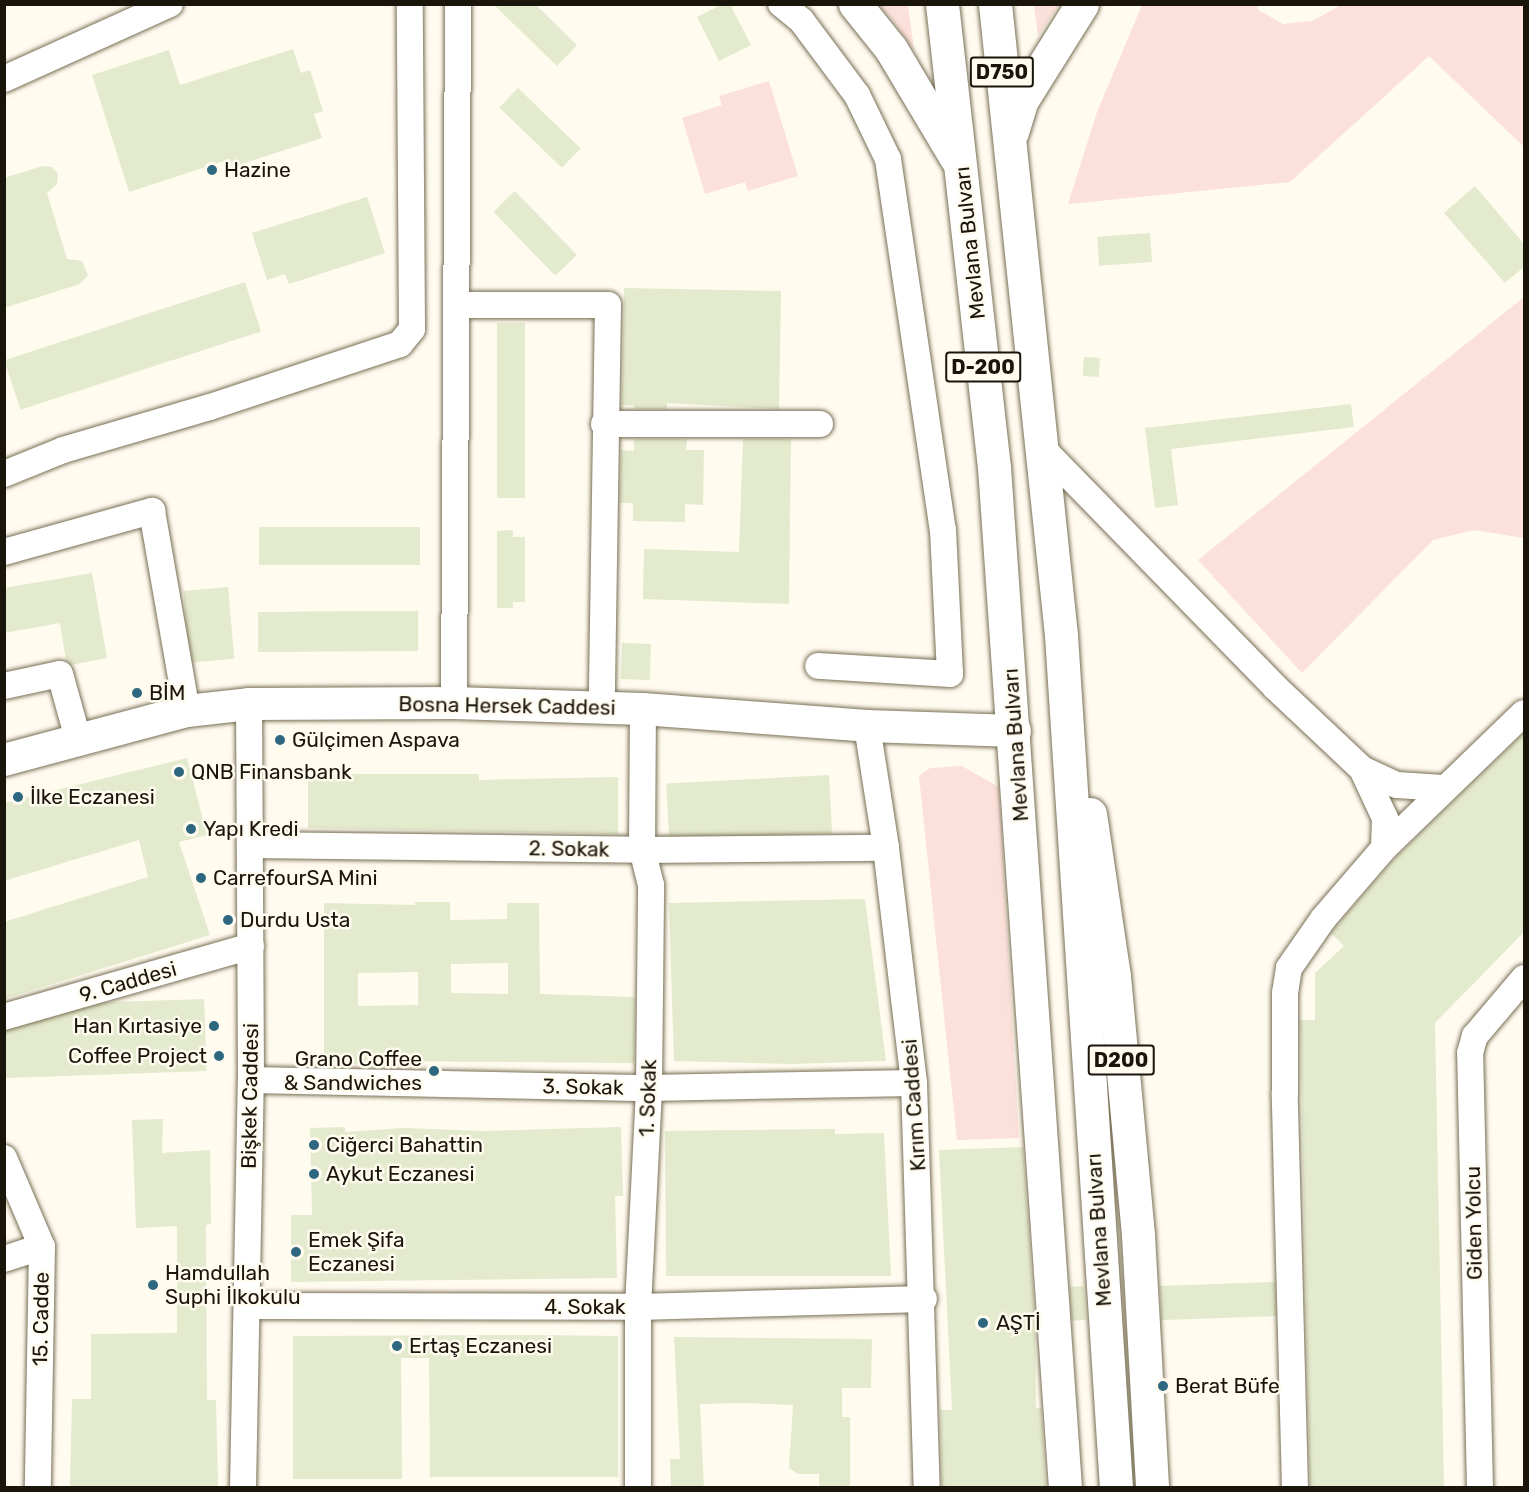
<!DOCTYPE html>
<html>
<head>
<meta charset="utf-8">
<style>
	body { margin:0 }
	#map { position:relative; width:1529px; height:1492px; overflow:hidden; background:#fffbef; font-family:Rubik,sans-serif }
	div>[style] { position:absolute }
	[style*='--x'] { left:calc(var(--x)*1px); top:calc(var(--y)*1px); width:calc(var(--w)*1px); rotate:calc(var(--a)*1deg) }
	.green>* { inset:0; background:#fce1db }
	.building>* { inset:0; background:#e4eacd; transform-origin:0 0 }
	.roads { filter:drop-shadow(0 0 2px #796f55) drop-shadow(0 0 2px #796f55) }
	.minor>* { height:26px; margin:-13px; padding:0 13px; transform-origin:13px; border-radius:13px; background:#fff }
	.major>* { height:32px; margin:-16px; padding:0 16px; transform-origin:16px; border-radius:16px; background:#fff }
	.highway>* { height:33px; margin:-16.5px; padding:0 16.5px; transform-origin:16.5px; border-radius:16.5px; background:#fff }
	.dots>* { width:16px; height:16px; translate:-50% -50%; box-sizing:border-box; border:3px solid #fffbef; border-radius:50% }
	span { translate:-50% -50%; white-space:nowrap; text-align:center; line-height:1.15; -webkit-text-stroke:5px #fffbef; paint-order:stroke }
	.shield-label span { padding:2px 4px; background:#fffbef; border:2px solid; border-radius:4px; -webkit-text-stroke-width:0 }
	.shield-label { font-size:20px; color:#19150b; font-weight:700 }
	.poi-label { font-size:21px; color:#19150b }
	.left { translate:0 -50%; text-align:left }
	.right { translate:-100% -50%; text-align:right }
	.street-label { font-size:21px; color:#19150b }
	.frame { position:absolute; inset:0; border:6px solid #19150b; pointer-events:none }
</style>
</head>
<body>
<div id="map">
	<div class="green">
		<div style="clip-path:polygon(879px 5px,908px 5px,914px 50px,889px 15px)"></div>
		<div style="clip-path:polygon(1034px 5px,1059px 5px,1038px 36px)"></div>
		<div style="clip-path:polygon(1142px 5px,1257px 5px,1258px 10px,1283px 24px,1312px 21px,1341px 5px,1524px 5px,1524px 147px,1429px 56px,1290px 182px,1068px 204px,1097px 112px)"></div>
		<div style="clip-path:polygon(769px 81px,798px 176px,748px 191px,745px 182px,705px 194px,682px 118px,722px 105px,719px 96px)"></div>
		<div style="clip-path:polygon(1524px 297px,1524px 538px,1474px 530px,1433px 540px,1302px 673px,1198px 560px)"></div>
		<div style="clip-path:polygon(962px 766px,999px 787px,1019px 1138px,957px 1140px,919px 776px,930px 768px)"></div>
	</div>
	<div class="building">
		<div style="clip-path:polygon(493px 4px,535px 4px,577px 45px,557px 66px)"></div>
		<div style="clip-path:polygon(723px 4px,730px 4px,751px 45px,719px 61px,697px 17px)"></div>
		<div style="clip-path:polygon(293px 49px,301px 73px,310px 70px,323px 111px,314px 114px,322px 138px,232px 167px,230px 159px,129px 192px,92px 75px,169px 50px,180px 85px)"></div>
		<div style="left:518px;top:88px;width:87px;height:27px;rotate:44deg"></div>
		<div style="clip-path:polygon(42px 166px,52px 167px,58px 174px,57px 184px,47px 193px,67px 259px,82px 261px,88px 275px,80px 284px,4px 308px,4px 178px)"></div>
		<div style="clip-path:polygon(1475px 186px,1524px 244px,1524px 267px,1505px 283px,1444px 213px)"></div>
		<div style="left:515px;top:191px;width:89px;height:30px;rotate:46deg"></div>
		<div style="clip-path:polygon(367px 197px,385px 253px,289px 284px,285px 274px,267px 280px,252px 233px)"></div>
		<div style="left:1150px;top:233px;width:29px;height:53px;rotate:86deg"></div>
		<div style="left:245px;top:282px;width:52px;height:253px;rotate:72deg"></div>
		<div style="clip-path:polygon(624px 288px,781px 291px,779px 409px,667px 403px,667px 409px,634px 409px,634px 405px,622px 405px)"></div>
		<div style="left:497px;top:323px;width:28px;height:175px"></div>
		<div style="left:1084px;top:357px;width:16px;height:19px;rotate:4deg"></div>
		<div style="clip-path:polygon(1351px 404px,1354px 427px,1171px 449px,1178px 505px,1155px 508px,1145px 428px)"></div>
		<div style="clip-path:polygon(634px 439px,687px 439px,686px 450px,704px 450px,703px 505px,685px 504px,685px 522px,633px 521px,633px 503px,620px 503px,621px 450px,634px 451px)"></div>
		<div style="clip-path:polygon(743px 439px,791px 439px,789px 604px,643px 599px,644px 549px,739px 552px)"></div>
		<div style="left:259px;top:527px;width:161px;height:38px"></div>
		<div style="clip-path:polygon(513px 530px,513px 537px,525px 537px,525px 602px,513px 602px,513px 608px,497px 608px,497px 531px)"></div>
		<div style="clip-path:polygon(92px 573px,107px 658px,71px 665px,66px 661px,60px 623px,4px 633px,4px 588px)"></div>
		<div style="left:228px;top:587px;width:72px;height:45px;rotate:85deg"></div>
		<div style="clip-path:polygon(379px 611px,418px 611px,418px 651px,258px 652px,258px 612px)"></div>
		<div style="left:622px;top:643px;width:29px;height:36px;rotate:2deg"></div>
		<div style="clip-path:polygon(1524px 733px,1524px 932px,1435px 1023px,1444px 1488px,1310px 1488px,1300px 1020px,1315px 1020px,1315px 973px,1344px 946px,1331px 933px,1335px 928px,1395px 858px)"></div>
		<div style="clip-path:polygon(187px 758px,207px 835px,179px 842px,210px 935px,4px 999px,4px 922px,148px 877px,139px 840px,4px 881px,4px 803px)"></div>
		<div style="clip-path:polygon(308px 774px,479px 774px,479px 780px,618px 777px,618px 834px,308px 828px)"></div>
		<div style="left:829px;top:775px;width:58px;height:163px;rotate:87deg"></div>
		<div style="clip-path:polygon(865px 899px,886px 1061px,790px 1064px,674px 1061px,669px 903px)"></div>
		<div style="clip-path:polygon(evenodd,415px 902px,450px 902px,450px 920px,507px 919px,507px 903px,539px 903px,540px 994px,635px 997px,634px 1063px,358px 1061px,358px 1064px,324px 1064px,324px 903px,415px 905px,415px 902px,508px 963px,508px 994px,451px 993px,451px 964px,508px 963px,415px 902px,418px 972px,418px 1005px,358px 1006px,358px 973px,418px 972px)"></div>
		<div style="left:204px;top:999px;width:72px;height:211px;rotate:88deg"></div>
		<div style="clip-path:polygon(163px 1119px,162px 1153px,210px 1150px,211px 1224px,206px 1225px,207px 1400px,216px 1400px,218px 1488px,70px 1488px,72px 1399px,91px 1399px,91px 1334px,177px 1333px,177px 1226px,136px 1228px,132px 1120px)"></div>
		<div style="clip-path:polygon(345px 1127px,345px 1132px,405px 1128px,483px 1131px,621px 1127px,623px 1196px,615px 1196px,617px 1278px,291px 1282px,291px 1215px,312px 1215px,310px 1128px)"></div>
		<div style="clip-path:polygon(835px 1129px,835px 1134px,884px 1133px,891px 1276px,666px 1276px,665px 1131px)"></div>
		<div style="clip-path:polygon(1023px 1147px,1035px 1321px,1036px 1408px,1041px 1408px,1046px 1488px,942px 1488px,940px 1410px,952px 1410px,939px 1150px)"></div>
		<div style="left:1275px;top:1282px;width:34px;height:115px;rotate:88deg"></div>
		<div style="left:1084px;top:1286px;width:34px;height:14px;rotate:87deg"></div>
		<div style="clip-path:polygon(533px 1335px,618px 1336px,618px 1477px,430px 1477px,429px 1358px,401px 1358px,402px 1479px,293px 1479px,293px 1336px)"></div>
		<div style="clip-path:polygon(674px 1337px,872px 1339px,871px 1388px,842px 1388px,842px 1417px,850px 1417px,850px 1488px,819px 1488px,819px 1474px,798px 1474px,789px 1468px,793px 1405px,745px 1403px,700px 1404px,704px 1488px,671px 1488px,670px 1459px,680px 1459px)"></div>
	</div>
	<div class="roads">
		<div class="minor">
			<div style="--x:781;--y:4;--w:26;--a:39"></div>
			<div style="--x:801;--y:20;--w:94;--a:53.3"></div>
			<div style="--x:857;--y:95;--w:71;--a:64.2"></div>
			<div style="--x:888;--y:159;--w:375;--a:81.6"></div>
			<div style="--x:943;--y:530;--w:144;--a:87.2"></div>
			<div style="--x:950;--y:674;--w:132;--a:-176.5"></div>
			<div style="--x:4;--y:79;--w:182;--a:-24.3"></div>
			<div style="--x:459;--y:305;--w:149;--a:0"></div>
			<div style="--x:608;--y:305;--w:404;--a:90.9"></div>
			<div style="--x:604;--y:424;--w:216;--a:0"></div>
			<div style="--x:1042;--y:448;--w:334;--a:45.7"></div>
			<div style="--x:1275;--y:687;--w:120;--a:43.3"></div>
			<div style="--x:1362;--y:769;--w:54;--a:64.9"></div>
			<div style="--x:1385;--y:818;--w:30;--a:92"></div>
			<div style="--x:4;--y:474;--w:64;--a:-22.1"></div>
			<div style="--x:63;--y:450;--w:153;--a:-16.3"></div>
			<div style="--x:210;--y:407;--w:200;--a:-18.3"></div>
			<div style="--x:400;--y:344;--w:19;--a:-51"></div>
			<div style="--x:412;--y:329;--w:325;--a:-90.4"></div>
			<div style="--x:4;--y:552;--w:154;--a:-15.5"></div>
			<div style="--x:152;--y:511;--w:203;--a:80.1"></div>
			<div style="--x:4;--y:686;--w:57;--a:-12.1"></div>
			<div style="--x:60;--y:674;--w:67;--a:74.5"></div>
			<div style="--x:454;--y:703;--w:699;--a:-89.67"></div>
			<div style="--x:867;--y:726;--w:123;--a:81.1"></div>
			<div style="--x:886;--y:848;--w:237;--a:83.2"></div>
			<div style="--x:914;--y:1083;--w:405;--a:88.2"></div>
			<div style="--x:1362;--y:769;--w:38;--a:25"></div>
			<div style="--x:1397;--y:785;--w:46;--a:3.7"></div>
			<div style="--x:251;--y:845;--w:391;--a:0.7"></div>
			<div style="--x:642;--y:850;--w:244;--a:-0.5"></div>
			<div style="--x:4;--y:1017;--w:257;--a:-16"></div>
			<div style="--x:251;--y:1080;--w:398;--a:1.2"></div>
			<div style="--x:649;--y:1088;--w:265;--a:-1.1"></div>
			<div style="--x:4;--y:1158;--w:97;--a:66.9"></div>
			<div style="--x:42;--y:1247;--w:241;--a:91"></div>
			<div style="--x:4;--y:1259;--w:40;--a:-18"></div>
			<div style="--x:247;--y:1306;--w:391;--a:0.1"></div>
			<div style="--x:638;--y:1307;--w:286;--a:-1.6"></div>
			<div style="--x:243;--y:1488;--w:408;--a:-88.9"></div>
			<div style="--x:251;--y:1080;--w:376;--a:-90.3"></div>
			<div style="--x:638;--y:1488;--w:181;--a:-90"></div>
			<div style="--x:638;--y:1307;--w:219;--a:-87.1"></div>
			<div style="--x:649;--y:1088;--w:203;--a:-89.4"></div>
			<div style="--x:651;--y:885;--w:36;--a:-104"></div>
			<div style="--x:642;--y:850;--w:141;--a:-89.6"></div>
			<div style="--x:1295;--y:1488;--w:395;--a:-91.5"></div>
			<div style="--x:1285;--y:1093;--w:100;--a:-90"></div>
			<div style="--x:1285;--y:993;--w:25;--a:-81"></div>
			<div style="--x:1289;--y:968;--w:60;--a:-55.2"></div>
			<div style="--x:1323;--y:919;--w:94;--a:-49.3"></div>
			<div style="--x:1384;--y:848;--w:194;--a:-44"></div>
			<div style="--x:1480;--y:1488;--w:435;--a:-91.3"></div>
			<div style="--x:1470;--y:1053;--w:18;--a:-74"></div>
			<div style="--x:1475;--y:1036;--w:76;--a:-49.8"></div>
		</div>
		<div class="major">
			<div style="--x:4;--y:760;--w:189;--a:-15"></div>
			<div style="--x:187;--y:711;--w:62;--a:-6.4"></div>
			<div style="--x:249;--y:704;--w:205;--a:-0.3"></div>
			<div style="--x:454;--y:703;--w:189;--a:1.8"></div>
			<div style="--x:643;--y:709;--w:225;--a:4.3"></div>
			<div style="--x:867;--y:726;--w:148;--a:1.9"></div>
		</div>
		<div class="highway">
			<div style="--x:855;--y:4;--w:58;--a:51.3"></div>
			<div style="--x:891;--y:49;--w:127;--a:59.2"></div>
			<div style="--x:942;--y:4;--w:466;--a:83.6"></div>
			<div style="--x:994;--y:467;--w:1023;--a:86.02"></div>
			<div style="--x:995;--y:4;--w:634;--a:84.03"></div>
			<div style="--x:1061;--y:635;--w:855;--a:86.31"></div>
			<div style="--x:1012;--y:132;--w:34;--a:-73"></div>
			<div style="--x:1022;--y:100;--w:113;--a:-58"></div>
			<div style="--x:1090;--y:814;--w:164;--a:81.6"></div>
			<div style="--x:1114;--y:976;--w:260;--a:84.7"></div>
			<div style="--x:1138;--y:1235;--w:253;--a:86.8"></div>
		</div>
	</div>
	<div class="dots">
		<div style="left:212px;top:170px;background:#2e6780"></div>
		<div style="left:137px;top:693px;background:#2e6780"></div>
		<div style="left:280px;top:740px;background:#2e6780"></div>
		<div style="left:179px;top:772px;background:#2e6780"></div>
		<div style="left:18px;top:797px;background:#2e6780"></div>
		<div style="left:191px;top:829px;background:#2e6780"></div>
		<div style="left:201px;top:878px;background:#2e6780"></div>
		<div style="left:228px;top:920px;background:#2e6780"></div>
		<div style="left:214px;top:1026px;background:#2e6780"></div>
		<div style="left:219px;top:1056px;background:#2e6780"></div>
		<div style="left:434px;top:1071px;background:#2e6780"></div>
		<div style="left:314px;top:1145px;background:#2e6780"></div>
		<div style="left:314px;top:1174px;background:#2e6780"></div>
		<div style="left:296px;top:1252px;background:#2e6780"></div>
		<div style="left:153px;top:1285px;background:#2e6780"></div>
		<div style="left:983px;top:1323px;background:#2e6780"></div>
		<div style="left:397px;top:1346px;background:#2e6780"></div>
		<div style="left:1163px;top:1386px;background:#2e6780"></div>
	</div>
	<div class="shield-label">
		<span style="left:1002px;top:72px">D750</span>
		<span style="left:983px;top:367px">D-200</span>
		<span style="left:1121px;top:1060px">D200</span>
	</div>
	<div class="poi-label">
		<span class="left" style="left:224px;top:170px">Hazine</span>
		<span class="left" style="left:149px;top:693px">BİM</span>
		<span class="left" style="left:292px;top:740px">Gülçimen Aspava</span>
		<span class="left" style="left:191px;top:772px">QNB Finansbank</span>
		<span class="left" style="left:30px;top:797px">İlke Eczanesi</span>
		<span class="left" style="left:203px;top:829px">Yapı Kredi</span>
		<span class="left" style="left:213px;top:878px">CarrefourSA Mini</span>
		<span class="left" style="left:240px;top:920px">Durdu Usta</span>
		<span class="right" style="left:202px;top:1026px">Han Kırtasiye</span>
		<span class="right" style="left:207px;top:1056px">Coffee Project</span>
		<span class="right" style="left:422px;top:1071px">Grano Coffee<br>&amp; Sandwiches</span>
		<span class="left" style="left:326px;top:1145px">Ciğerci Bahattin</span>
		<span class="left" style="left:326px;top:1174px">Aykut Eczanesi</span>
		<span class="left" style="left:308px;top:1252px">Emek Şifa<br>Eczanesi</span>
		<span class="left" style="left:165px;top:1285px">Hamdullah<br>Suphi İlkokulu</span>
		<span class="left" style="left:996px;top:1323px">AŞTİ</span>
		<span class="left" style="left:409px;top:1346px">Ertaş Eczanesi</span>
		<span class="left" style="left:1175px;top:1386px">Berat Büfe</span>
	</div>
	<div class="street-label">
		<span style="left:970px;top:243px;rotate:-96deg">Mevlana Bulvarı</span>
		<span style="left:507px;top:706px;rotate:1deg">Bosna Hersek Caddesi</span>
		<span style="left:1016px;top:745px;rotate:-94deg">Mevlana Bulvarı</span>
		<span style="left:569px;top:849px;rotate:1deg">2. Sokak</span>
		<span style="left:128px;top:982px;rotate:-16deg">9. Caddesi</span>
		<span style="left:583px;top:1087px;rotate:1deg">3. Sokak</span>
		<span style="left:250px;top:1096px;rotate:-89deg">Bişkek Caddesi</span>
		<span style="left:648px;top:1098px;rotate:-88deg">1. Sokak</span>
		<span style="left:914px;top:1105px;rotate:-94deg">Kırım Caddesi</span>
		<span style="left:1474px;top:1223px;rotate:-91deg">Giden Yolcu</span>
		<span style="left:1099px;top:1230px;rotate:-94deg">Mevlana Bulvarı</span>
		<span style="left:585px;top:1307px">4. Sokak</span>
		<span style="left:41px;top:1319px;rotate:-89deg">15. Cadde</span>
	</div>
	<div class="frame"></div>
</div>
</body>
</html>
